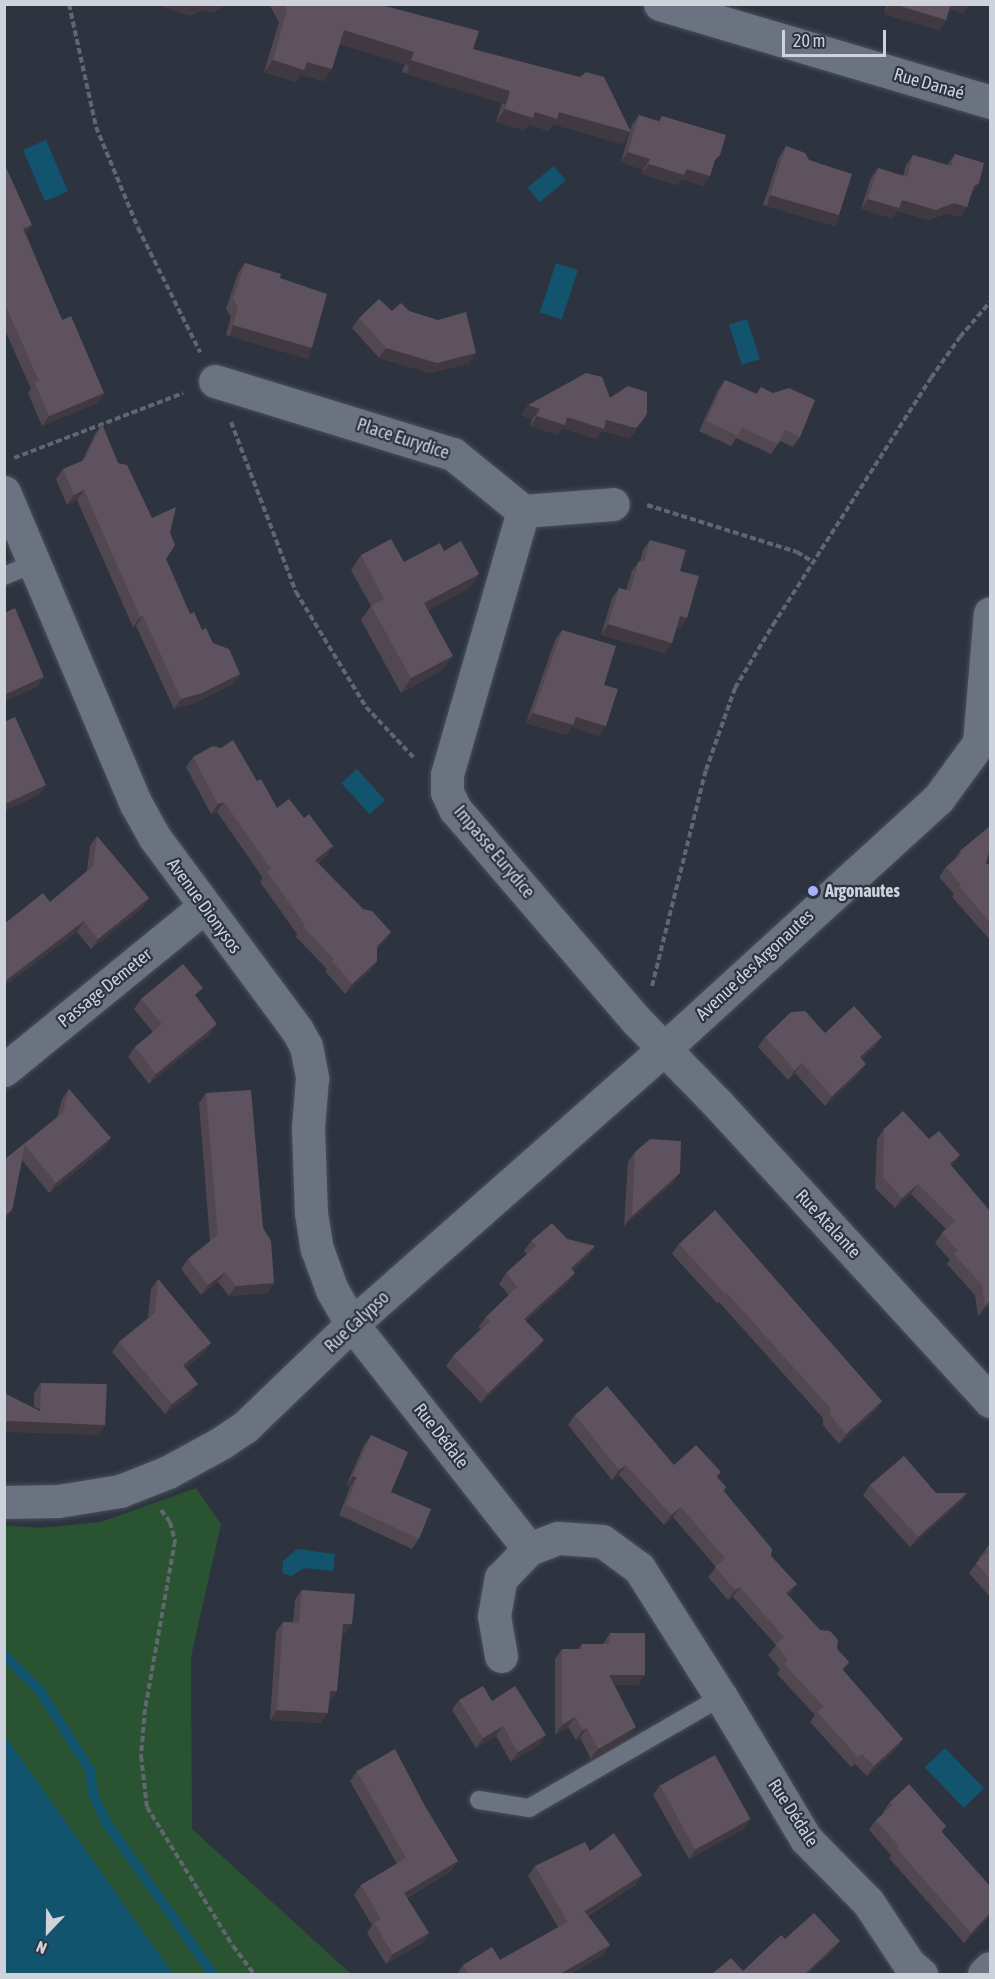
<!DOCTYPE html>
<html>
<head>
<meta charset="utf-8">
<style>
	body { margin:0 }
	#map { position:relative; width:995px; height:1979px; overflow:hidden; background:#2d3440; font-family:"Asap Condensed",sans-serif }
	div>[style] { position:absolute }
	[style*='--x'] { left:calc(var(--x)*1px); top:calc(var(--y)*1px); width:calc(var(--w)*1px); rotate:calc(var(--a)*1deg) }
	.green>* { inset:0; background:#2a5331 }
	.water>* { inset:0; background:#12546e; transform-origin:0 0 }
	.stream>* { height:10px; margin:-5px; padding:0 5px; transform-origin:5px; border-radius:5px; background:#12546e }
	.path>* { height:4px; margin-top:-2px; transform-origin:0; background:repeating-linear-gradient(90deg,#616771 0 6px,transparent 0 9px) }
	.roads { filter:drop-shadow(0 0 2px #4a4f58) drop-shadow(0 0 2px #4a4f58) }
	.service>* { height:18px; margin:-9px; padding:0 9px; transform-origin:9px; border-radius:9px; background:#6b7381 }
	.minor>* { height:33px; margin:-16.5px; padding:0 16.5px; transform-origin:16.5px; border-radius:16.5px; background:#6b7381 }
	.wall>* { inset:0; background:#504750 }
	.shaded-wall>* { inset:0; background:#413941; transform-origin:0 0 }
	.building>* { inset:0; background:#5d525d; transform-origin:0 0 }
	.dots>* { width:16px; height:16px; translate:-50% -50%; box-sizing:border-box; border:3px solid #2d3440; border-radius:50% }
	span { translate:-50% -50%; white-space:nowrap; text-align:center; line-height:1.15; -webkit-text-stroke:4.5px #2d3440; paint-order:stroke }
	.street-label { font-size:18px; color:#ced2da }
	.poi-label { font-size:18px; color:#ced2da; font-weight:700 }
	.left { translate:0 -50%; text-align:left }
	.frame { position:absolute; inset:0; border:6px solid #ced2da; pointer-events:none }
	.north { position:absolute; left:18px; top:1901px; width:60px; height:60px; -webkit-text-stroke:4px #2d3440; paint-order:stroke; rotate:202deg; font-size:16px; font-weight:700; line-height:24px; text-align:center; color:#ced2da }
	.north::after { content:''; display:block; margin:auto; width:21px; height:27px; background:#ced2da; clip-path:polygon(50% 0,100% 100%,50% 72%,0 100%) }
	.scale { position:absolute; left:782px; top:30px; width:104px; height:27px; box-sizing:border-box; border:3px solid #ced2da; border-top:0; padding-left:8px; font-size:18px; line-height:21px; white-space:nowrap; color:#ced2da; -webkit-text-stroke:4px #2d3440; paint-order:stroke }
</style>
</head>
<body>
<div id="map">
	<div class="green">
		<div style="clip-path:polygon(196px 1488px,221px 1524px,191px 1657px,192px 1829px,351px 1974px,5px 1974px,5px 1525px,40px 1528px,101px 1522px)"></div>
	</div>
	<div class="water">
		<div style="left:46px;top:140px;width:56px;height:25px;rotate:67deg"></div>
		<div style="left:554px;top:166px;width:19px;height:34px;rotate:51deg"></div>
		<div style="left:556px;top:263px;width:23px;height:52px;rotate:18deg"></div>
		<div style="left:747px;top:319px;width:42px;height:19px;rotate:72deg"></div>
		<div style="left:357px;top:769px;width:42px;height:21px;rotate:48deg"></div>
		<div style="clip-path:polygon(297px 1549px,335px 1554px,333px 1571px,304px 1568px,291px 1576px,282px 1573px,283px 1561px)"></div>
		<div style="clip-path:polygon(5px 1736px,173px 1974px,5px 1974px)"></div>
		<div style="left:945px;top:1748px;width:56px;height:28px;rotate:46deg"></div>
	</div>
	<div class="stream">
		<div style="--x:4;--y:1655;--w:51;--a:45"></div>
		<div style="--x:40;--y:1691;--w:93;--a:57.7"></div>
		<div style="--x:90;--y:1770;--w:25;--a:83"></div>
		<div style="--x:93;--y:1795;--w:32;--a:64"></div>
		<div style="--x:107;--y:1824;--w:184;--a:54.8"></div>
	</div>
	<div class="path">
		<div style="--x:69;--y:4;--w:126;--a:77.6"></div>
		<div style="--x:96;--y:127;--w:109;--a:67.4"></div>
		<div style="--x:138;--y:228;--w:139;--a:63.4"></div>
		<div style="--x:231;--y:422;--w:182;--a:69.1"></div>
		<div style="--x:296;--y:592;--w:135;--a:58.7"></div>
		<div style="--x:366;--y:707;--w:71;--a:46.7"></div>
		<div style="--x:14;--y:458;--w:181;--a:-21"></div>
		<div style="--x:647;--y:505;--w:157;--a:17.4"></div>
		<div style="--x:797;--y:552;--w:19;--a:32"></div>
		<div style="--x:652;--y:986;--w:223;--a:-76"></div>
		<div style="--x:706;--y:770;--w:87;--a:-70.5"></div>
		<div style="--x:735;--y:688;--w:74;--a:-58.9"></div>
		<div style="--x:773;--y:625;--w:293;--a:-57.4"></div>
		<div style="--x:931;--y:378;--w:50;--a:-54.7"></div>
		<div style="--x:960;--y:337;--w:46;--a:-49.4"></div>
		<div style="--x:161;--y:1510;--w:15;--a:53"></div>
		<div style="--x:170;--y:1522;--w:20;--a:75"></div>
		<div style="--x:175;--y:1541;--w:171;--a:100.1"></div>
		<div style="--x:145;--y:1709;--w:47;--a:94.9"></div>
		<div style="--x:141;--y:1756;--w:51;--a:83.3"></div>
		<div style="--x:147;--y:1807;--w:163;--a:58.3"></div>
		<div style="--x:233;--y:1946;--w:35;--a:53"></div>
	</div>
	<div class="roads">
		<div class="service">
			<div style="--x:4;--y:576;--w:34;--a:-23"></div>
			<div style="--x:479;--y:1800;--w:51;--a:9.1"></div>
			<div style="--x:529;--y:1808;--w:222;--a:-30"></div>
		</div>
		<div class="minor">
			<div style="--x:660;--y:4;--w:344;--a:16.5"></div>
			<div style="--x:215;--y:381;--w:249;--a:17.1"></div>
			<div style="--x:453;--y:454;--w:90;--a:39.2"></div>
			<div style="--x:523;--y:511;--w:90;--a:-4.4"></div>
			<div style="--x:4;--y:492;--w:339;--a:67.1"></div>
			<div style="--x:136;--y:804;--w:39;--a:61"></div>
			<div style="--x:155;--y:838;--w:239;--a:53.5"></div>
			<div style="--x:297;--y:1030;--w:18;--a:61"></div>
			<div style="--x:306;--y:1046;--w:33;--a:79"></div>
			<div style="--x:312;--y:1078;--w:50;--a:94.6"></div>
			<div style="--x:308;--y:1128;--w:85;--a:88"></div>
			<div style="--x:311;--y:1213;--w:36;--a:81"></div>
			<div style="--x:317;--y:1249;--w:44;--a:69.9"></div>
			<div style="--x:332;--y:1290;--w:39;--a:60"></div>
			<div style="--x:352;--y:1324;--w:286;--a:51.8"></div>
			<div style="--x:523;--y:511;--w:274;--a:106.1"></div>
			<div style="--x:447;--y:774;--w:18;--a:90"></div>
			<div style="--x:447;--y:792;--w:19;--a:65"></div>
			<div style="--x:455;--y:809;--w:278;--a:49.4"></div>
			<div style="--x:636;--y:1020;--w:117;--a:45.7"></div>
			<div style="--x:718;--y:1104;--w:403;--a:47.5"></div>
			<div style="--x:4;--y:1070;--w:259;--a:-39.2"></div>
			<div style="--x:4;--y:1502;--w:54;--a:-1.1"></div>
			<div style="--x:58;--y:1501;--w:63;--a:-9.2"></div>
			<div style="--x:120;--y:1491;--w:52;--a:-21.6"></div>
			<div style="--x:168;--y:1472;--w:60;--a:-28.7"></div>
			<div style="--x:221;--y:1443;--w:30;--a:-34"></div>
			<div style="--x:246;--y:1426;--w:147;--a:-43.9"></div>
			<div style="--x:352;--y:1324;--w:416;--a:-41.4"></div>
			<div style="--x:664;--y:1049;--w:371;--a:-42.4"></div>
			<div style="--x:938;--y:799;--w:69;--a:-53.8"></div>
			<div style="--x:979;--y:743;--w:130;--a:-85.2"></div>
			<div style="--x:501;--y:1656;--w:41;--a:-99.9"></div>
			<div style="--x:494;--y:1616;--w:39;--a:-80"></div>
			<div style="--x:501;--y:1578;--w:40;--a:-46"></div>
			<div style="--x:529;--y:1549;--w:31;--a:-21"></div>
			<div style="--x:558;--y:1538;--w:44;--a:3.9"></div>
			<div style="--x:602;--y:1541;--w:46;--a:36.1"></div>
			<div style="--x:639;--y:1568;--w:153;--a:57.6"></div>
			<div style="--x:721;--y:1697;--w:165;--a:59.1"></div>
			<div style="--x:806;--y:1839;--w:88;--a:45.5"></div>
			<div style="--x:868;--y:1902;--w:74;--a:56.5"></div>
			<div style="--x:909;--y:1964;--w:16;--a:40"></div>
			<div style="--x:984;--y:1974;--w:8;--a:-45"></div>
		</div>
	</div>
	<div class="wall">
		<div style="clip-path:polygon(269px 4px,378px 4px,473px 49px,630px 131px,632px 125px,639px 115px,659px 121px,662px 116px,713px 165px,703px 186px,681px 179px,677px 185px,642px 174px,643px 170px,621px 162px,629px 134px,622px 144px,553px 124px,548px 131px,529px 124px,524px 130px,496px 122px,502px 103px,402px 72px,405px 64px,340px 43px,324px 81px,301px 75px,296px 82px,264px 72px,279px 22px)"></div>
		<div style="clip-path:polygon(887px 4px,969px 4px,963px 13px,949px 9px,946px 20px,939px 30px,884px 14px)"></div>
		<div style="clip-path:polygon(786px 146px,839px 215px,832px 225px,763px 205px,779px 157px)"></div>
		<div style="clip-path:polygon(955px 154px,979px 183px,971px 194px,967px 207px,960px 217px,947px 213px,929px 220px,897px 211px,892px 218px,861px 209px,871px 178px,878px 168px,903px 176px,906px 165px,913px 155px,947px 165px)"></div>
		<div style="clip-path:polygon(4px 163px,26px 234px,62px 320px,104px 393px,97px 403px,42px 426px,28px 393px,31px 389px,4px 328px)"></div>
		<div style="clip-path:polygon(245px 263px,280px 278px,305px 358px,226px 335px,231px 317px,226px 309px,238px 273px)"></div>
		<div style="clip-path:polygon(392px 311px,409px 311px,469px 363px,430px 373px,379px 358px,352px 328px,359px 318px)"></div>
		<div style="clip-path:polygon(725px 380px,756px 394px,761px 387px,800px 437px,793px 447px,780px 441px,771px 454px,736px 438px,731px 446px,699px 431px,718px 390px)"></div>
		<div style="clip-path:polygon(610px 398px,636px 430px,629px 438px,602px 431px,596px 439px,562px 428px,558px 435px,530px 426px,532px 419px,521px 415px,528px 405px)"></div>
		<div style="clip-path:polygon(102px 424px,118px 463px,152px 518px,170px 533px,166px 559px,190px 614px,202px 630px,240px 674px,233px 684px,195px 703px,174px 709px,136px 626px,133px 627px,77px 500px,67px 505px,56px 479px,63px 469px,82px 461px,95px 434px)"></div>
		<div style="clip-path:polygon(650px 540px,680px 571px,687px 618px,680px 628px,677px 627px,672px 643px,665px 653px,601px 635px,612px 598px,619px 588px,626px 590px,632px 571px,639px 561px,640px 561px,643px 550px)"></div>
		<div style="clip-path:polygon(444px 551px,479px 574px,469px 588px,428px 610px,442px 670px,401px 693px,361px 620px,371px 606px,351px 570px,361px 555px,404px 562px)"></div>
		<div style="clip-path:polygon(562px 630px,599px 736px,571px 727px,566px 735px,526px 723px,555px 640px)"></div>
		<div style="clip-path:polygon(4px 722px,39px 795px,4px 811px)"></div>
		<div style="clip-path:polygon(193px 757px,257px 781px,277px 808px,304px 818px,333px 846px,326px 856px,318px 863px,363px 909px,391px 932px,384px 942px,377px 949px,377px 961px,370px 971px,345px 994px,325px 971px,327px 969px,296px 937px,297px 934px,260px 882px,263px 878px,217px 812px,211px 814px,186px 767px)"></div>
		<div style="clip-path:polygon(97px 836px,149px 898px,142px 908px,91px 949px,77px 932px,4px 986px,4px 924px,50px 902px,87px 871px,90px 846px)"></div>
		<div style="clip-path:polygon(961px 850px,990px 865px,990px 940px,952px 897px,954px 894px,939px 877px,946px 867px,954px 860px)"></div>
		<div style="clip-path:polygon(197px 997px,210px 1034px,149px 1084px,128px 1057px,135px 1047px,153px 1032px,134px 1009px,141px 999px)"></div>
		<div style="clip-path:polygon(825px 1033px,875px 1047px,862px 1059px,859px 1074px,825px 1106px,795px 1073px,788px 1080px,758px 1047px,765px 1037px)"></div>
		<div style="clip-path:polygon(69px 1089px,104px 1148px,49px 1193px,22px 1160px,12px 1210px,5px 1220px,4px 1160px,57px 1117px,62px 1099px)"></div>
		<div style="clip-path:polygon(206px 1093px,263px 1228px,274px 1283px,267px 1293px,229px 1296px,218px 1282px,201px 1295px,181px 1269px,188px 1259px,210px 1241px,199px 1103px)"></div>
		<div style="clip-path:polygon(884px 1129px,952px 1166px,990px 1304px,978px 1316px,975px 1295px,947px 1264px,950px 1260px,935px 1243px,942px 1233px,946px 1229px,911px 1194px,895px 1208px,875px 1188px,877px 1139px)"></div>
		<div style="clip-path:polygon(635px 1152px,673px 1183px,624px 1226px,628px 1162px)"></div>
		<div style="clip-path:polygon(567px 1239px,595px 1246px,588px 1256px,573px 1270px,568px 1283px,526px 1321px,537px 1350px,481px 1403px,446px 1366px,453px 1356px,481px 1329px,478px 1327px,486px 1317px,509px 1295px,499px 1284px,506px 1273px,527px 1254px,524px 1251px,531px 1241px)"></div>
		<div style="clip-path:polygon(679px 1244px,882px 1401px,875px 1411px,839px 1444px,823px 1425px,823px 1418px,719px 1302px,717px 1303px,672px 1254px)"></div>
		<div style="clip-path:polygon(158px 1279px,211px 1343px,204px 1353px,185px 1368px,191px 1394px,165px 1414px,112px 1352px,119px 1342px,148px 1318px,151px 1289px)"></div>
		<div style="clip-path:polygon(41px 1383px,105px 1425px,98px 1435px,34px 1407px,34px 1393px)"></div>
		<div style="clip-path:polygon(575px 1415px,674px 1465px,721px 1472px,717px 1477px,726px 1487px,724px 1491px,771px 1556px,790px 1594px,788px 1595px,849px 1662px,843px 1670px,903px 1739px,896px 1749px,867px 1776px,855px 1764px,851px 1767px,810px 1722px,815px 1715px,777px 1674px,780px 1669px,768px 1655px,776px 1645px,733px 1597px,728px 1600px,708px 1577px,716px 1567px,673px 1517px,664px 1525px,619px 1475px,612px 1480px,568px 1425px)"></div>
		<div style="clip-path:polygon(371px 1435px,391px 1492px,419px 1539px,412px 1549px,339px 1515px,350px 1487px,346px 1486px,364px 1445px)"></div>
		<div style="clip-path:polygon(870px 1485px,936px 1493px,967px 1493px,960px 1503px,910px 1547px,863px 1495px)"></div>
		<div style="clip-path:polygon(990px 1544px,990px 1597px,969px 1573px,979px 1560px,978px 1559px)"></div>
		<div style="clip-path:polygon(302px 1590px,345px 1634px,342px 1634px,330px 1702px,329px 1701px,321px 1723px,270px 1720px,276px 1632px,283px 1622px,293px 1622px,295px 1600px)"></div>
		<div style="clip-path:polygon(610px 1633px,638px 1685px,614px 1685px,629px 1737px,591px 1759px,580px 1738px,576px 1740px,568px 1727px,555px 1735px,555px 1659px,562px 1649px,578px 1649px,582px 1644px,603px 1644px)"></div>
		<div style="clip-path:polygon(459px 1700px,492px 1701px,539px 1745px,511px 1762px,496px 1736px,476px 1748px,452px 1710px)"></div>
		<div style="clip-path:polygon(357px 1771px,426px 1808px,458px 1861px,451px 1871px,407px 1898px,429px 1933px,422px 1943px,386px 1964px,367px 1933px,372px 1925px,354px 1895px,361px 1885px,397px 1864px,350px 1781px)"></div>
		<div style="clip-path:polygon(660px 1785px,750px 1819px,743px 1829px,689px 1859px,653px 1795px)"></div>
		<div style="clip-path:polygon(890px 1802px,946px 1826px,942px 1832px,990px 1916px,964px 1943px,889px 1858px,891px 1855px,869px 1830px,876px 1820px,884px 1813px,883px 1812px)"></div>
		<div style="clip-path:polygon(590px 1851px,642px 1875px,635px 1885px,588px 1916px,610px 1945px,603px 1955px,570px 1974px,457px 1974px,463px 1965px,500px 1960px,558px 1927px,528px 1876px,535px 1866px)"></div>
	</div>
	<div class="shaded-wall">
		<div style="clip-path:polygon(164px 4px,227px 4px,213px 13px,203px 10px,190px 16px,162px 7px)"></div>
		<div style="clip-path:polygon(890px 4px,894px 4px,946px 20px,939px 30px,884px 14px)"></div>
		<div style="clip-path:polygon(948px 4px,969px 4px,963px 13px,946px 8px)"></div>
		<div style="left:344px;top:30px;width:73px;height:15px;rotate:17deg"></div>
		<div style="clip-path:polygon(273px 60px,307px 62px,332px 69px,324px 81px,301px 75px,296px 82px,264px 72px)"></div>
		<div style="left:411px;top:60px;width:104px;height:15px;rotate:17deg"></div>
		<div style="clip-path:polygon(505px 109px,535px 112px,559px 112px,631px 132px,622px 144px,553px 124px,548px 131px,529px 124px,524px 130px,496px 122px)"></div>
		<div style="clip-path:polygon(628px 152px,650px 159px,643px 170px,621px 162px)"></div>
		<div style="clip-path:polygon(649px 164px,687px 169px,710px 176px,703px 186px,681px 179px,677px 185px,642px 174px)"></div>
		<div style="clip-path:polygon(979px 183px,972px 193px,966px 196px,974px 186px)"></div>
		<div style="left:770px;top:195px;width:72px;height:12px;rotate:16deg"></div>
		<div style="clip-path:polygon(868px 199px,954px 203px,967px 207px,960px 217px,947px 213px,929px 220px,897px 211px,892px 218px,861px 209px)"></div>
		<div style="clip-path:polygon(32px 225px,25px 235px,23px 229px)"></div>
		<div style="left:233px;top:325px;width:82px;height:12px;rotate:16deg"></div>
		<div style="clip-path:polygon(386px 348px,476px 353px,469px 363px,430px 373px,379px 358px)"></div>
		<div style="clip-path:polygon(104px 393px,97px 403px,42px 426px,49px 416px)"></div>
		<div style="clip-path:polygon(528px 405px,540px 409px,532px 419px,521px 415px)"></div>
		<div style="clip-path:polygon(537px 416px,606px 420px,643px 420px,629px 438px,602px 431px,596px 439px,562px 428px,558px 435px,530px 426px)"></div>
		<div style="clip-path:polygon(84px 490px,77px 500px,67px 505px,74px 495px)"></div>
		<div style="clip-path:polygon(479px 574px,469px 588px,414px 618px,424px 603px)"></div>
		<div style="clip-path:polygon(143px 616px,136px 626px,133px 627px,140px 617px)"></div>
		<div style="clip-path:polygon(680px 616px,687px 618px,680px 628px,673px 626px)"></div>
		<div style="clip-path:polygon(608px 624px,672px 643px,665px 653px,601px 635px)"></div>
		<div style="clip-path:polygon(453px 656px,442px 670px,401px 693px,411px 678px)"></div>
		<div style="clip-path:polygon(240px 674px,233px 684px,195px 703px,174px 709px,181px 699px)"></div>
		<div style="clip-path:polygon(44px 677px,37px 687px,4px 702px,4px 695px)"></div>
		<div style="clip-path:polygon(533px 713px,576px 717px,606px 726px,599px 736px,571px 727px,566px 735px,526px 723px)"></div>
		<div style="clip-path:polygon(46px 785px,39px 795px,4px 811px,4px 807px,7px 803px)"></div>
		<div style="clip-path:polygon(224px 802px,217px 812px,211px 814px,218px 804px)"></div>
		<div style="clip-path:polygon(333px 846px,326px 856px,308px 870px,315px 860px)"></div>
		<div style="clip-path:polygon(149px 898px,142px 908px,91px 949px,98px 939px)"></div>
		<div style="clip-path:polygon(84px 921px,77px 932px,4px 986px,5px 981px)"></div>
		<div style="clip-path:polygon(391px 932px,384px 942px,370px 956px,377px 946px)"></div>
		<div style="clip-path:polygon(377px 961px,370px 971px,345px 994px,352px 984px)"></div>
		<div style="clip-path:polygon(217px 1024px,210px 1034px,149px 1084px,156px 1074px)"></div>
		<div style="clip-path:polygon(882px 1037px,875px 1047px,853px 1067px,860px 1057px)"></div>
		<div style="clip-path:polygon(802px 1063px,795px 1073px,788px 1080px,795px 1070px)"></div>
		<div style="clip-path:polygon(866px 1064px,859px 1074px,825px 1106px,832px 1096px)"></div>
		<div style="clip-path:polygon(111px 1138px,104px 1148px,49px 1193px,56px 1183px)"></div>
		<div style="clip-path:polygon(960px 1155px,953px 1165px,943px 1174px,950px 1164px)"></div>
		<div style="clip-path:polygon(680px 1173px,673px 1183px,624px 1226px,632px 1216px)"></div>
		<div style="clip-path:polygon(918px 1184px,911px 1194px,895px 1208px,902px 1198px)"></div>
		<div style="clip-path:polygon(12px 1210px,5px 1220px,4px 1220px,4px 1216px)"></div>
		<div style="clip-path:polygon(595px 1246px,588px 1256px,564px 1278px,571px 1268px)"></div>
		<div style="clip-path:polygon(225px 1272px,218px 1282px,201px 1295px,208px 1285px)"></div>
		<div style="clip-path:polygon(575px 1273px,568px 1283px,517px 1329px,524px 1319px)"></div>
		<div style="clip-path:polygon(274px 1283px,267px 1293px,229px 1296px,236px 1286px)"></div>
		<div style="clip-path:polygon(990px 1301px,990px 1304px,978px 1316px,985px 1306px)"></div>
		<div style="clip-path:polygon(544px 1340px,537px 1350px,481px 1403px,488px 1393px)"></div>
		<div style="clip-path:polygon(211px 1343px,204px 1353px,176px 1375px,183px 1365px)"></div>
		<div style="clip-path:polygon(198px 1384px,191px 1394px,165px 1414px,172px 1404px)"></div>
		<div style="clip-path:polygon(882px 1401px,875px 1411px,839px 1444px,846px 1434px)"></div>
		<div style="clip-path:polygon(7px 1421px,105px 1425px,98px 1435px,4px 1432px,4px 1425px)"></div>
		<div style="clip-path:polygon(626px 1465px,619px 1475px,612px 1480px,619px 1470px)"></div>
		<div style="clip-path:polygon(353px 1476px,357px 1477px,350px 1487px,346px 1486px)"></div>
		<div style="clip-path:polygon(967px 1493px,960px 1503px,910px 1547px,918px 1537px)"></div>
		<div style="clip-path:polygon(681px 1507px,673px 1517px,664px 1525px,671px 1515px)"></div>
		<div style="clip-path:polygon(797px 1584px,790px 1594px,779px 1603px,786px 1593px)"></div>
		<div style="clip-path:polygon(740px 1587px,733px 1597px,728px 1600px,735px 1590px)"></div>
		<div style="clip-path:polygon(343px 1624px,352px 1624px,345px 1634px,336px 1634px)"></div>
		<div style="clip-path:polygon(609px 1675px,645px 1675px,638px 1685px,601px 1685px)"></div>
		<div style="clip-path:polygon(330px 1691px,337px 1691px,330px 1702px,323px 1701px)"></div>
		<div style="clip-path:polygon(277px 1710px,328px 1713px,321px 1723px,270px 1720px)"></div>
		<div style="clip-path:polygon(575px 1717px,568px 1727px,555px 1735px,562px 1725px)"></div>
		<div style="clip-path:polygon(503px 1726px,496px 1736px,476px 1748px,483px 1738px)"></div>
		<div style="clip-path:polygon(636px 1727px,629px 1737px,591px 1759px,598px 1749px)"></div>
		<div style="clip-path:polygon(587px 1728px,580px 1738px,576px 1740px,583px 1730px)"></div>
		<div style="clip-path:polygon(546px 1735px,539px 1745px,511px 1762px,518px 1752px)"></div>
		<div style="clip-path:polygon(903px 1739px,896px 1749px,867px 1776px,874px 1766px)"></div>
		<div style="clip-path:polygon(750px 1819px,743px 1829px,689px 1859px,696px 1849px)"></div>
		<div style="clip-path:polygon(458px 1861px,451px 1871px,397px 1903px,404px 1893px)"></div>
		<div style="clip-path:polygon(642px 1875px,635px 1885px,575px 1923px,582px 1913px)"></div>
		<div style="clip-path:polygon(990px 1913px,990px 1916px,964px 1943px,971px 1933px)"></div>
		<div style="clip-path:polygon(429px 1933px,422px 1943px,386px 1964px,393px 1954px)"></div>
		<div style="clip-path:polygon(840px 1941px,833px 1951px,808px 1974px,805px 1974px)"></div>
		<div style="clip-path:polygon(610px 1945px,603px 1955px,570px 1974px,560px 1974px)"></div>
	</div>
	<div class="building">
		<div style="clip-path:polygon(284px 4px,378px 4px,479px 31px,473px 49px,580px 77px,586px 72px,604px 77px,631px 132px,559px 112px,557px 119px,535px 112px,533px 118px,505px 109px,510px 91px,411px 60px,414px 52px,344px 30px,332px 69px,307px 62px,304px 70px,273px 60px,287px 10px)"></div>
		<div style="clip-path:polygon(894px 4px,951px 4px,946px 20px)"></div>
		<div style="clip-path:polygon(639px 115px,660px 122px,662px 116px,726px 135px,720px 155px,715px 160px,710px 176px,687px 169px,684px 175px,649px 164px,650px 159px,628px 152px)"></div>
		<div style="clip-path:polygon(786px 146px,805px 153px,809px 160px,852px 174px,839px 215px,770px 195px)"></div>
		<div style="clip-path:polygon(955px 154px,984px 163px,979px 183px,974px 186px,967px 207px,954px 203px,936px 210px,902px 200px,899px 208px,868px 199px,878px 168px,907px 177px,913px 155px,951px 166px)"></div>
		<div style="clip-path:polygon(4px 163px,32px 225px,23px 229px,62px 320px,71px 316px,104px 393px,49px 416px,35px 383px,39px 381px,4px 302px)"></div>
		<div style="clip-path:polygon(245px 263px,281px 274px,280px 278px,327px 294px,312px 348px,233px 325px,238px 307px,233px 299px)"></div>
		<div style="clip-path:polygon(379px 299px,392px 311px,401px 303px,409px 311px,438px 320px,466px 312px,476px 353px,437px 363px,386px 348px,359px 318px)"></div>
		<div style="clip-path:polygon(586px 373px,602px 377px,610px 398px,628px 386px,647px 392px,647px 413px,643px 420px,636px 428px,606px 420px,604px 429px,567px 417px,565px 425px,537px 416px,540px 409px,528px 405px)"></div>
		<div style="clip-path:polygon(725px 380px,757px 394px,761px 387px,773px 393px,789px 388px,815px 400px,800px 437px,785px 430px,778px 444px,742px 428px,738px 436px,706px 421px)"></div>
		<div style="clip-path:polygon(102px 424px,118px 463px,127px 465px,152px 518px,176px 507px,170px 533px,175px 545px,166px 559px,190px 614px,194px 612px,202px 630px,206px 628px,213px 643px,229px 649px,240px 674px,202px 693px,181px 699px,143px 616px,140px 617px,84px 490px,74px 495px,63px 469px,84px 460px)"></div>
		<div style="clip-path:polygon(391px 539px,404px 562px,440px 543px,444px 551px,461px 541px,479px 574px,424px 603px,453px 656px,411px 678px,371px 606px,384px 599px,361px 555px)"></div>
		<div style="clip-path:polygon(650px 540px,686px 550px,680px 571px,699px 576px,687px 618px,680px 616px,672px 643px,608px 624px,619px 588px,630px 591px,639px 561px,644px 562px)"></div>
		<div style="clip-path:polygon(15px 608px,44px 677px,4px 695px,4px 613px)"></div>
		<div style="clip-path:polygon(562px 630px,616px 646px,604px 685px,618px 689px,606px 726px,576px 717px,573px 725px,533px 713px)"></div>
		<div style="clip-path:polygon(15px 717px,46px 785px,7px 803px,4px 796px,4px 722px)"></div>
		<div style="clip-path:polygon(233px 740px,257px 781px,261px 779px,277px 808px,289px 799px,304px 818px,309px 814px,333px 846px,315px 860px,363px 909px,372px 911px,391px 932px,377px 946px,377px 961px,352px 984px,332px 961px,334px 959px,303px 927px,305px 925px,267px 872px,271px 869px,224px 802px,218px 804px,193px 757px,213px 746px,221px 748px)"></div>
		<div style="clip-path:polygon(990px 826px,990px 848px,986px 864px,990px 865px,990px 922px,959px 887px,961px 885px,946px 867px,960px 855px,961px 850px)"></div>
		<div style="clip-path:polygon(97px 836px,149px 898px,98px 939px,84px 921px,5px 981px,4px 924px,43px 893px,50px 902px,93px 866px)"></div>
		<div style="clip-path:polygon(183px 964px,203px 988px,195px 995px,217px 1024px,156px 1074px,135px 1047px,162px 1024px,141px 999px)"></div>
		<div style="clip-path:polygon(854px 1006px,882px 1037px,860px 1057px,866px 1064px,832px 1096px,802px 1063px,795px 1070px,765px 1037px,791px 1012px,805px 1011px,825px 1033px)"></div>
		<div style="clip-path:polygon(69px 1089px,111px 1138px,56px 1183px,25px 1145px,12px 1210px,4px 1216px,4px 1160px,63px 1113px)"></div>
		<div style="clip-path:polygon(251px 1090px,263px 1228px,271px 1241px,274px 1283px,236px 1286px,225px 1272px,208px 1285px,188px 1259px,218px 1235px,206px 1093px)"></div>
		<div style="clip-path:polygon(903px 1111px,929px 1139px,939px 1131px,960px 1155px,950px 1164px,990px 1211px,990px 1301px,985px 1306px,982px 1285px,954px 1254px,958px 1251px,942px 1233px,955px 1221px,918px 1184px,902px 1198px,883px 1177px,884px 1129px)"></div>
		<div style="clip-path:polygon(650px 1139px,681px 1141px,680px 1173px,632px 1216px,635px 1152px)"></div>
		<div style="clip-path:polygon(715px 1210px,882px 1401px,846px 1434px,830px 1415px,830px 1408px,726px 1292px,724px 1293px,679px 1244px)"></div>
		<div style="clip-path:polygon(552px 1223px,567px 1239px,595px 1246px,571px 1268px,575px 1273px,524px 1319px,544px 1340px,488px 1393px,453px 1356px,490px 1321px,486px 1317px,517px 1287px,506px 1273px,536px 1246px,531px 1241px)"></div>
		<div style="clip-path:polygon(158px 1279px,211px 1343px,183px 1365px,198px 1384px,172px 1404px,119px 1342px,155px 1313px)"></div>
		<div style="clip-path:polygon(41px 1383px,107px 1384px,105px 1425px,7px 1421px,4px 1427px,4px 1393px,40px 1411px)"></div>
		<div style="clip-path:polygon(607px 1386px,674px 1465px,696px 1445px,721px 1472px,716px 1476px,726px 1487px,723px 1490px,772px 1549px,771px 1556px,797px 1584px,786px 1593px,820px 1630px,830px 1631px,838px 1640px,837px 1649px,849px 1662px,842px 1669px,903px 1739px,874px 1766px,862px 1754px,858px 1757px,817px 1712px,824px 1707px,784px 1664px,788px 1660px,776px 1645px,784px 1637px,740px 1587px,735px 1590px,715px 1567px,725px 1558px,681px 1507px,671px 1515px,626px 1465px,619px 1470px,575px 1415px)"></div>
		<div style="clip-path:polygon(371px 1435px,408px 1452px,391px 1492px,431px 1509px,419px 1539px,346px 1505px,357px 1477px,353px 1476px)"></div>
		<div style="clip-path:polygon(904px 1456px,936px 1493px,967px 1493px,918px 1537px,870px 1485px)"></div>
		<div style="clip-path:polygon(990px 1544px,990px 1579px,976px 1563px,988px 1552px,986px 1549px)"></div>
		<div style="clip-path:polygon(302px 1590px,355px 1594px,352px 1624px,343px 1624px,337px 1691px,330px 1691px,328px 1713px,277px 1710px,283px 1622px,299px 1623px)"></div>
		<div style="clip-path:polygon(610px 1633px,645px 1633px,645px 1675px,609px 1675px,636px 1727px,598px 1749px,587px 1728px,583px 1730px,575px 1717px,562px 1725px,562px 1649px,582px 1649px,582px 1644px,609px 1644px)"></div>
		<div style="clip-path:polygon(483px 1686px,492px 1701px,515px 1686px,546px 1735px,518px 1752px,503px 1726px,483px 1738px,459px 1700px)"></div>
		<div style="clip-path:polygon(395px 1749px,426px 1808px,458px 1861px,404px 1893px,429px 1933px,393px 1954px,374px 1923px,381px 1919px,361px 1885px,406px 1858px,357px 1771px)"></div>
		<div style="left:715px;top:1755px;width:73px;height:63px;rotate:61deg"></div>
		<div style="clip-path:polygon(909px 1784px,946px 1826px,941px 1831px,990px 1886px,990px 1913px,971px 1933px,896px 1848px,899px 1846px,876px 1820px,893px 1805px,890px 1802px)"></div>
		<div style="clip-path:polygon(614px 1833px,642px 1875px,582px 1913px,585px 1912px,610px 1945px,560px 1974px,469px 1974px,463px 1965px,492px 1947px,500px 1960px,568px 1922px,535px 1866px,585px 1842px,590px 1851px)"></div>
		<div style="clip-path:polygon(814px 1913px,840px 1941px,805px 1974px,712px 1974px,731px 1958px,743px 1971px,781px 1935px,785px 1939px)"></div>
	</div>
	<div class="dots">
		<div style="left:813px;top:891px;background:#a9b0fc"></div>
	</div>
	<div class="street-label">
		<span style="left:929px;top:84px;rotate:16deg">Rue Danaé</span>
		<span style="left:403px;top:439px;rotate:18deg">Place Eurydice</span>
		<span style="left:494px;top:852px;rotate:50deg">Impasse Eurydice</span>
		<span style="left:204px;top:906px;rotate:54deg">Avenue Dionysos</span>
		<span style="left:755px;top:965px;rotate:-43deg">Avenue des Argonautes</span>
		<span style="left:105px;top:988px;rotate:-39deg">Passage Demeter</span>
		<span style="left:828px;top:1224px;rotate:47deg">Rue Atalante</span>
		<span style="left:357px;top:1322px;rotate:-43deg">Rue Calypso</span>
		<span style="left:441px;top:1436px;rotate:52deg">Rue Dédale</span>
		<span style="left:793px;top:1813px;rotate:57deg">Rue Dédale</span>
	</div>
	<div class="poi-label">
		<span class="left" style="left:825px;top:891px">Argonautes</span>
	</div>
	<div class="frame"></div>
	<div class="north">N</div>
	<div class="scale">20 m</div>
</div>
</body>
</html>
